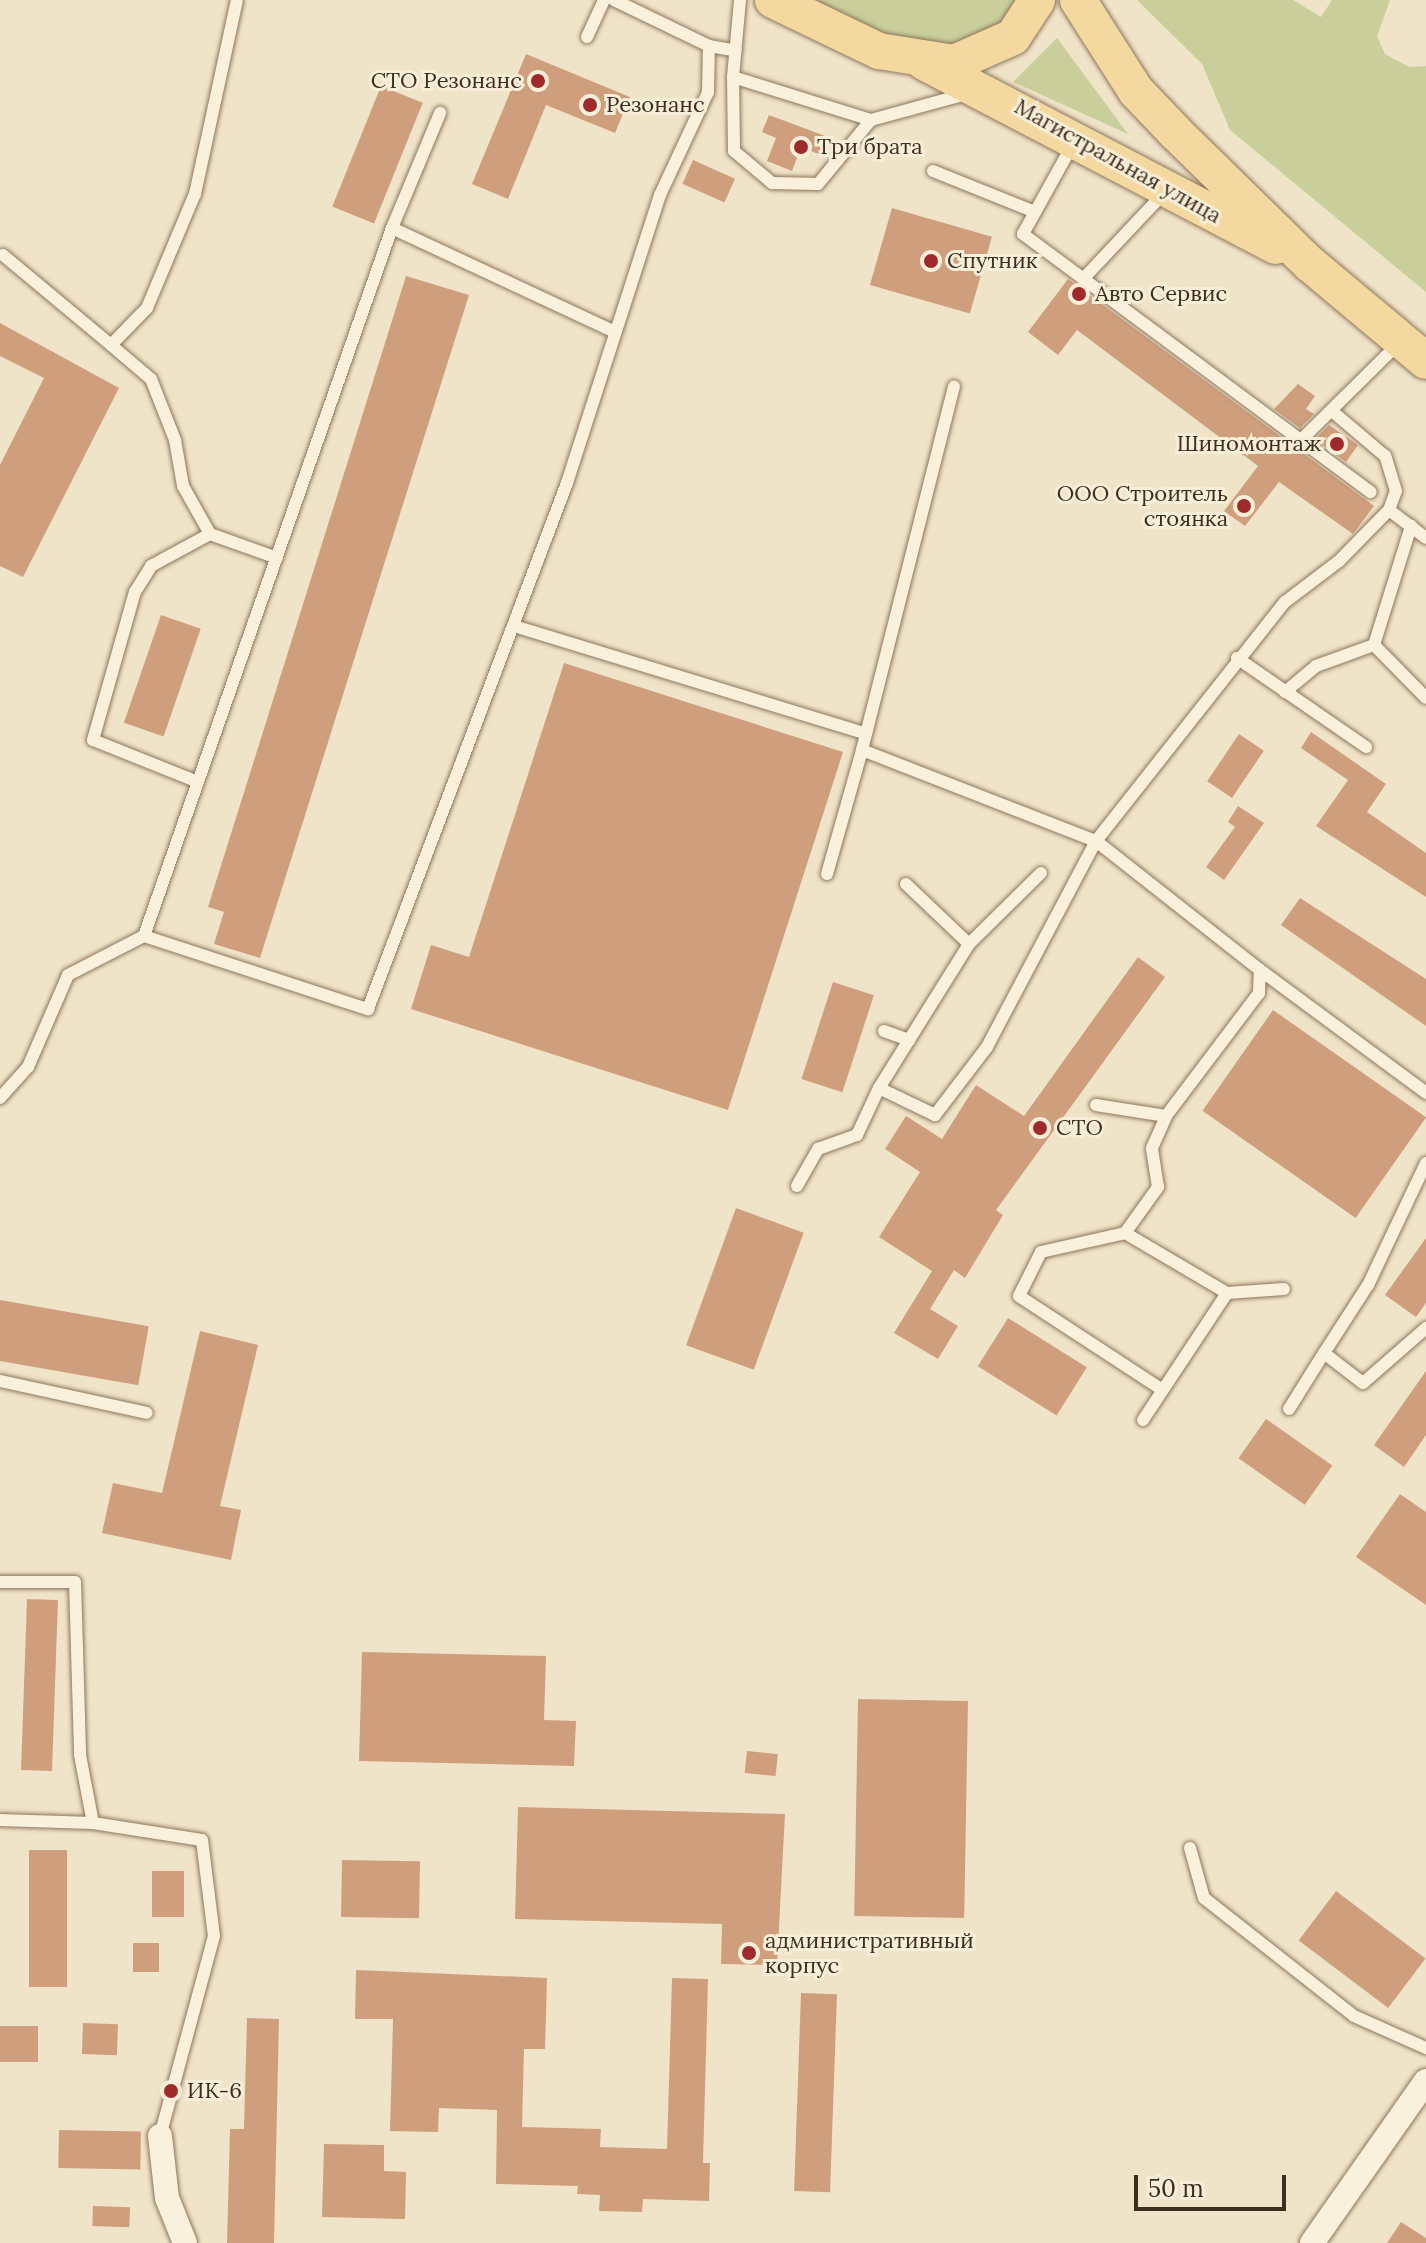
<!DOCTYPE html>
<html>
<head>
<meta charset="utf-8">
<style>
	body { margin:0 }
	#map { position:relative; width:1426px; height:2243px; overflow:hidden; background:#f0e4c8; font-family:Lora,serif }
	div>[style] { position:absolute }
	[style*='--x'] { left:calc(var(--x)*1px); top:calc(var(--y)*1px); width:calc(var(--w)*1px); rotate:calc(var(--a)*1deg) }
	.green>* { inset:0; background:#c9cf9b }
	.building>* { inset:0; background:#cf9f7d; transform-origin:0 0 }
	.roads { filter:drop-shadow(0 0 2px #8d765c) drop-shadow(0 0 2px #8d765c) }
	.lane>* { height:12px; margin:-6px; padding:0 6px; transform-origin:6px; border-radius:6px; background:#faf1dc }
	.street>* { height:24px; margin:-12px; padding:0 12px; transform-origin:12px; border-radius:12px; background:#faf1dc }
	.primary>* { height:36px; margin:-18px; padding:0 18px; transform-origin:18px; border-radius:18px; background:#f3d9a0 }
	.dots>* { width:22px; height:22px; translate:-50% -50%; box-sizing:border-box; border:4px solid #f7eed8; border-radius:50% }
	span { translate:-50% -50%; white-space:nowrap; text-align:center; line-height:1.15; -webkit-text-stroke:6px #f7eed8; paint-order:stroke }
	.poi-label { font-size:22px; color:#3d2e20 }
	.right { translate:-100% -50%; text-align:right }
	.left { translate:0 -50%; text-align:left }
	.street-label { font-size:22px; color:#3d2e20 }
	.scale { position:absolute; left:1134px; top:2175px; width:152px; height:36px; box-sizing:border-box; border:4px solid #3d2e20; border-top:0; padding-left:10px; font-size:24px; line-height:28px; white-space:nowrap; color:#3d2e20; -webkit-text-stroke:6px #f7eed8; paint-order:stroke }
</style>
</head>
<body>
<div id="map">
	<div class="green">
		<div style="clip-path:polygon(789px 0,1023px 0,1006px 21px,967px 45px,883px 41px)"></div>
		<div style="clip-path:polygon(1137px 0,1293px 0,1321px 17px,1332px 0,1390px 0,1377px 36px,1385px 54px,1409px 67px,1426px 66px,1426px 292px,1230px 130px,1202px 64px)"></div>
		<div style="clip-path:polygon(1057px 38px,1128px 134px,1013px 82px)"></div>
	</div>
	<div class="building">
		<div style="clip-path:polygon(526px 54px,630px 97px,615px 133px,546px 105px,508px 199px,472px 184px)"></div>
		<div style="left:381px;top:86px;width:45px;height:130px;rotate:22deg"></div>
		<div style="clip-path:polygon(769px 115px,828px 137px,821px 155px,801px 147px,792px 171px,767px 161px,776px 138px,762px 132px)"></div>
		<div style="left:693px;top:160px;width:46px;height:26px;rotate:24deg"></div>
		<div style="left:892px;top:208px;width:104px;height:80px;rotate:16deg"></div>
		<div style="clip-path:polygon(406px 276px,469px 295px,260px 958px,214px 944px,224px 912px,208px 907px)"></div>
		<div style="clip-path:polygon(1068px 279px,1374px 506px,1353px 534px,1279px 482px,1245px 526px,1224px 511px,1258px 466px,1077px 330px,1058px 355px,1028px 332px)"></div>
		<div style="clip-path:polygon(0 323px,119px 388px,23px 577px,0 566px,0 465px,44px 378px,0 356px)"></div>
		<div style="clip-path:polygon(1298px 384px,1315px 396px,1306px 409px,1314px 414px,1300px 428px,1274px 409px)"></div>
		<div style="clip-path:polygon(1329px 425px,1358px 445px,1346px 462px,1315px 439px)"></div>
		<div style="left:161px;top:615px;width:42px;height:114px;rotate:19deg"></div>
		<div style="clip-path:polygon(564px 663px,843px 752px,728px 1110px,411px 1009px,431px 945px,469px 957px)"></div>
		<div style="clip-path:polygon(1311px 732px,1386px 784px,1367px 812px,1426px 853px,1426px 897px,1316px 826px,1348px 780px,1301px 748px)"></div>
		<div style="left:1239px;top:734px;width:30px;height:57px;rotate:34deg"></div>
		<div style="clip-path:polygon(1238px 806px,1264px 823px,1224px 880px,1206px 867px,1235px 827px,1228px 822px)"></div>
		<div style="clip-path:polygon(1300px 898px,1426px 979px,1426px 1026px,1281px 925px)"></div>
		<div style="clip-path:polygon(1138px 957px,1165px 977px,996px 1210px,1003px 1215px,965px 1278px,954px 1270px,930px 1309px,958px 1326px,938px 1359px,894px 1333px,932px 1271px,879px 1237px,920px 1172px,885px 1149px,906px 1116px,942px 1139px,976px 1085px,1024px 1116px)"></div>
		<div style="left:833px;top:982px;width:43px;height:102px;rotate:18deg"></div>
		<div style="left:1273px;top:1010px;width:187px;height:123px;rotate:35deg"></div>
		<div style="left:736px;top:1208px;width:72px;height:146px;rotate:20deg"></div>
		<div style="clip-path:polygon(1426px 1238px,1426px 1303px,1416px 1317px,1385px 1295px)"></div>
		<div style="left:0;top:1300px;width:151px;height:60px;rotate:10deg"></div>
		<div style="left:1008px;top:1318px;width:93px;height:57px;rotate:32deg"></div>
		<div style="clip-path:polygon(200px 1331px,258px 1345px,220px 1506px,241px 1510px,231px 1560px,102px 1533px,113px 1483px,162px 1493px)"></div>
		<div style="clip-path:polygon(1426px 1371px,1426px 1435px,1404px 1467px,1374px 1445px)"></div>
		<div style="left:1266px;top:1419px;width:81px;height:48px;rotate:35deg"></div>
		<div style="clip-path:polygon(1400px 1494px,1426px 1512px,1426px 1605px,1356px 1557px)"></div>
		<div style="left:27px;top:1599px;width:31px;height:171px;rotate:2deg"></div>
		<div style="clip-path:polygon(362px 1652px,546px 1656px,544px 1720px,576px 1721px,574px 1766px,359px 1761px)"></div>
		<div style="left:858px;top:1699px;width:110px;height:217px;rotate:1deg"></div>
		<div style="left:747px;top:1751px;width:31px;height:22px;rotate:6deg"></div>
		<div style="clip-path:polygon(518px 1807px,785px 1814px,777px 1965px,721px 1964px,722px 1924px,515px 1919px)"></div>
		<div style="left:29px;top:1850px;width:38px;height:137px"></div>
		<div style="left:342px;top:1860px;width:78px;height:57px;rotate:1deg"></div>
		<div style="left:152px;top:1871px;width:32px;height:46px"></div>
		<div style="left:1336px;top:1891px;width:112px;height:62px;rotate:37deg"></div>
		<div style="left:133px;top:1943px;width:26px;height:29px"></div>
		<div style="clip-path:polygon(356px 1970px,547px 1978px,545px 2049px,524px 2049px,522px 2127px,601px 2129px,600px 2147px,667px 2149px,672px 1978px,708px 1979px,703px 2163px,710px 2163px,709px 2201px,643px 2199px,642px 2212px,599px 2211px,600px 2195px,577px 2194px,578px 2186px,496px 2184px,497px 2110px,439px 2108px,438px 2132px,390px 2131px,393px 2019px,355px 2019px)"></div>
		<div style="left:801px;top:1993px;width:36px;height:198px;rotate:2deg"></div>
		<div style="clip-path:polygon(247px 2018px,279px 2019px,274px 2243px,227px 2243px,230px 2129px,244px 2129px)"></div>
		<div style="left:83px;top:2023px;width:35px;height:31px;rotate:2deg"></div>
		<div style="left:0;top:2026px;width:38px;height:36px"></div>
		<div style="left:59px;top:2130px;width:82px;height:38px;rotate:1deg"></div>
		<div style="clip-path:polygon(324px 2144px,384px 2145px,384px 2171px,406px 2172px,405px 2219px,322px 2217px)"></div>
		<div style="left:93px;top:2206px;width:37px;height:20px;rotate:2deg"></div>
		<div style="clip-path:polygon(1401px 2222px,1426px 2238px,1426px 2243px,1387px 2243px)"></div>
	</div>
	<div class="roads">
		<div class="lane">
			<div style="--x:614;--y:0;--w:106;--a:25.8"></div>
			<div style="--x:709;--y:46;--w:27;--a:10"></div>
			<div style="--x:740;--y:0;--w:77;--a:95.2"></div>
			<div style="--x:733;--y:77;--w:145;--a:17.3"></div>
			<div style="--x:871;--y:120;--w:98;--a:-15.3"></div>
			<div style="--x:587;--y:37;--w:41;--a:-65.3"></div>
			<div style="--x:733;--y:77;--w:74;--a:89.2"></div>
			<div style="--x:734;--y:151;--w:50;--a:40.1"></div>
			<div style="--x:772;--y:183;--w:46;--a:1.2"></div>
			<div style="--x:818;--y:184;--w:83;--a:-50.4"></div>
			<div style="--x:1073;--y:144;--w:103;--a:119.1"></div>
			<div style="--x:1023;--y:234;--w:433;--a:36.6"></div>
			<div style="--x:933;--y:171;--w:110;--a:21.9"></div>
			<div style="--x:392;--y:228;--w:246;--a:25"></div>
			<div style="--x:3;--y:255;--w:141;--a:39.8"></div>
			<div style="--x:111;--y:345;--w:52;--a:-45.8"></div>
			<div style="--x:147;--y:308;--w:124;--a:-67.2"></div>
			<div style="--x:195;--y:194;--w:198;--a:-77.8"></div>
			<div style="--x:1083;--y:279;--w:121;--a:-46.7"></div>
			<div style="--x:111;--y:345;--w:52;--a:40.4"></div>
			<div style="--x:151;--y:379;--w:66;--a:68.5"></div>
			<div style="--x:175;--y:440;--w:47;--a:80.1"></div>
			<div style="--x:183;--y:486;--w:55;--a:60.6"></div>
			<div style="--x:210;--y:534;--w:71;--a:19.7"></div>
			<div style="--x:1299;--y:442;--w:141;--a:-44.7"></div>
			<div style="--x:1389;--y:510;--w:46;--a:37.1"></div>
			<div style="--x:514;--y:626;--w:365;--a:17"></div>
			<div style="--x:1374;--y:645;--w:74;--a:45.5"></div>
			<div style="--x:1237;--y:658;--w:157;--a:34.6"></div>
			<div style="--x:1285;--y:692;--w:40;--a:-40"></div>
			<div style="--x:1316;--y:666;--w:62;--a:-19.9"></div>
			<div style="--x:1374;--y:645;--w:125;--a:-72.7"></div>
			<div style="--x:862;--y:750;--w:375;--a:-75.8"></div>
			<div style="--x:198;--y:782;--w:113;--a:-158.2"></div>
			<div style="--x:93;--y:740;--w:154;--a:-74.2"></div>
			<div style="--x:135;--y:592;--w:31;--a:-58"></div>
			<div style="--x:151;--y:566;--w:67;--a:-28.5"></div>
			<div style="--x:827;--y:874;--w:129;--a:-74.2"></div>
			<div style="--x:862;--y:750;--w:251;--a:21.3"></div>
			<div style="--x:1096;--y:841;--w:233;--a:117.9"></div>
			<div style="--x:987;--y:1047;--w:86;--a:127.4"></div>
			<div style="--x:935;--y:1115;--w:62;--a:-154.3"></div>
			<div style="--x:879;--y:1088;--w:170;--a:-58"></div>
			<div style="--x:969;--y:944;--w:101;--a:-44.6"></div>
			<div style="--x:906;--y:884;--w:87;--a:43.6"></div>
			<div style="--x:144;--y:936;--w:236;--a:18.1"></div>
			<div style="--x:368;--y:1009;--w:562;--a:-69.28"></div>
			<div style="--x:567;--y:483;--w:303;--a:-72.1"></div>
			<div style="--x:660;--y:195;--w:114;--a:-65"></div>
			<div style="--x:708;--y:92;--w:46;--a:-88.8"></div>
			<div style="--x:1260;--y:970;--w:207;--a:36.5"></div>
			<div style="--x:884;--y:1031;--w:27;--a:20"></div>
			<div style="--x:0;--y:1098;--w:42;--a:-47.9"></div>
			<div style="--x:28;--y:1067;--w:100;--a:-66.5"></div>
			<div style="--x:68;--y:975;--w:85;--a:-27.2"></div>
			<div style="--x:144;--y:936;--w:750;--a:-70.7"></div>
			<div style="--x:392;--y:228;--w:125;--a:-67.3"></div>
			<div style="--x:1096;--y:1105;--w:71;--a:8.9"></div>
			<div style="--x:1166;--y:1116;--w:154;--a:-52.9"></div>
			<div style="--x:1259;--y:993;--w:23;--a:-88"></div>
			<div style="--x:1260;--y:970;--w:209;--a:-141.8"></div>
			<div style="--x:1096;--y:841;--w:305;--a:-51.7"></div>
			<div style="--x:1285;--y:602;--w:68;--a:-37.2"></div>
			<div style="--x:1339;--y:561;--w:71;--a:-45.6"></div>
			<div style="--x:1389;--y:510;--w:20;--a:-70"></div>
			<div style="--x:1396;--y:491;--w:37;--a:-107"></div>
			<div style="--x:1385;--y:456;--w:70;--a:-139.7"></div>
			<div style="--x:1426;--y:1163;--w:135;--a:115.4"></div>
			<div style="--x:1368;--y:1285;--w:81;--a:122.9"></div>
			<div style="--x:1324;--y:1353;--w:49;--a:37.6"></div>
			<div style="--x:1363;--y:1383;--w:84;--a:-41.1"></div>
			<div style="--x:797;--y:1186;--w:43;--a:-60.4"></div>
			<div style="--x:818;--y:1149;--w:41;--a:-19.7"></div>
			<div style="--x:857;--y:1135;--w:52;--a:-64.9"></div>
			<div style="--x:1125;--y:1233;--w:118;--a:30.5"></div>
			<div style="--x:0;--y:1381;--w:150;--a:12.3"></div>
			<div style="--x:1158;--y:1387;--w:166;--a:-146.8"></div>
			<div style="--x:1019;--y:1296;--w:49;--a:-63.4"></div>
			<div style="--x:1041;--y:1252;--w:86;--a:-12.7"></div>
			<div style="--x:1125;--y:1233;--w:57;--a:-54.3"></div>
			<div style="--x:1158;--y:1187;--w:39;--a:-99"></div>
			<div style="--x:1152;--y:1148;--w:35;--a:-66"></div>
			<div style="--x:1289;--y:1409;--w:66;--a:-58"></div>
			<div style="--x:1143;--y:1420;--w:152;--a:-56.5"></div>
			<div style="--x:1227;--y:1293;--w:57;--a:-4"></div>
			<div style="--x:0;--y:1582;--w:75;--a:0"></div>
			<div style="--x:75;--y:1582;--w:173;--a:88.3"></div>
			<div style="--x:80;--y:1755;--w:69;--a:79.2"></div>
			<div style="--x:0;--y:1820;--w:93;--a:1.8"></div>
			<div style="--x:93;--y:1823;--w:110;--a:8.9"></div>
			<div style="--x:202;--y:1840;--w:97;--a:82.9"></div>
			<div style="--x:214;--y:1936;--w:207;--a:105.1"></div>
			<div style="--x:1190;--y:1848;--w:52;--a:74.4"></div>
			<div style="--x:1204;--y:1898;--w:191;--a:38.2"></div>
			<div style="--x:1354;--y:2016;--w:79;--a:24"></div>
		</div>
		<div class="street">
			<div style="--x:160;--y:2136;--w:62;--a:83.6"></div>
			<div style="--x:167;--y:2198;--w:48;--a:68.2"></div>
			<div style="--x:1312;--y:2243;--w:198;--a:-54.9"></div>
		</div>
		<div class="primary">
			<div style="--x:773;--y:0;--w:118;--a:25.7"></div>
			<div style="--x:879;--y:51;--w:76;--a:9.1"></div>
			<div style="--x:954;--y:63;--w:64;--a:-23.8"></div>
			<div style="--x:1013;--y:37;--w:44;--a:-57"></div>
			<div style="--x:1078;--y:0;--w:108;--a:57.5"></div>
			<div style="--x:1136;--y:91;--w:57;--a:46.4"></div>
			<div style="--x:1175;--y:132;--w:189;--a:44.4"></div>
			<div style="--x:1310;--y:264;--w:151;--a:39.9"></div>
			<div style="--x:924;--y:62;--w:397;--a:27.6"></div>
		</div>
	</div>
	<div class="dots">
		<div style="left:538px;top:81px;background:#9e2a2b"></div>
		<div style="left:590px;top:105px;background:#9e2a2b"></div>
		<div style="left:801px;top:147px;background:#9e2a2b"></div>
		<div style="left:931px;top:261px;background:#9e2a2b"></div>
		<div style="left:1079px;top:294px;background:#9e2a2b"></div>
		<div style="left:1337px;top:444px;background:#9e2a2b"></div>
		<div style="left:1244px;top:506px;background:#9e2a2b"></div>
		<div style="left:1040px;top:1128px;background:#9e2a2b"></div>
		<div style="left:749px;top:1953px;background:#9e2a2b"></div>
		<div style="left:171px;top:2091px;background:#9e2a2b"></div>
	</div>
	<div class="poi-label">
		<span class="right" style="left:522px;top:81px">СТО Резонанс</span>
		<span class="left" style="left:606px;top:105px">Резонанс</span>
		<span class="left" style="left:817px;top:147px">Три брата</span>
		<span class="left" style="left:947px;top:261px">Спутник</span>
		<span class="left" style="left:1095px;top:294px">Авто Сервис</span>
		<span class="right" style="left:1321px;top:444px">Шиномонтаж</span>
		<span class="right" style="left:1228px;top:506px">ООО Строитель<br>стоянка</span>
		<span class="left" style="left:1056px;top:1128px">СТО</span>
		<span class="left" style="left:765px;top:1953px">административный<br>корпус</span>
		<span class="left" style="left:187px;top:2091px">ИК-6</span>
	</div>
	<div class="street-label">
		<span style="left:1118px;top:161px;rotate:29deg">Магистральная улица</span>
	</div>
	<div class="scale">50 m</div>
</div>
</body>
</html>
